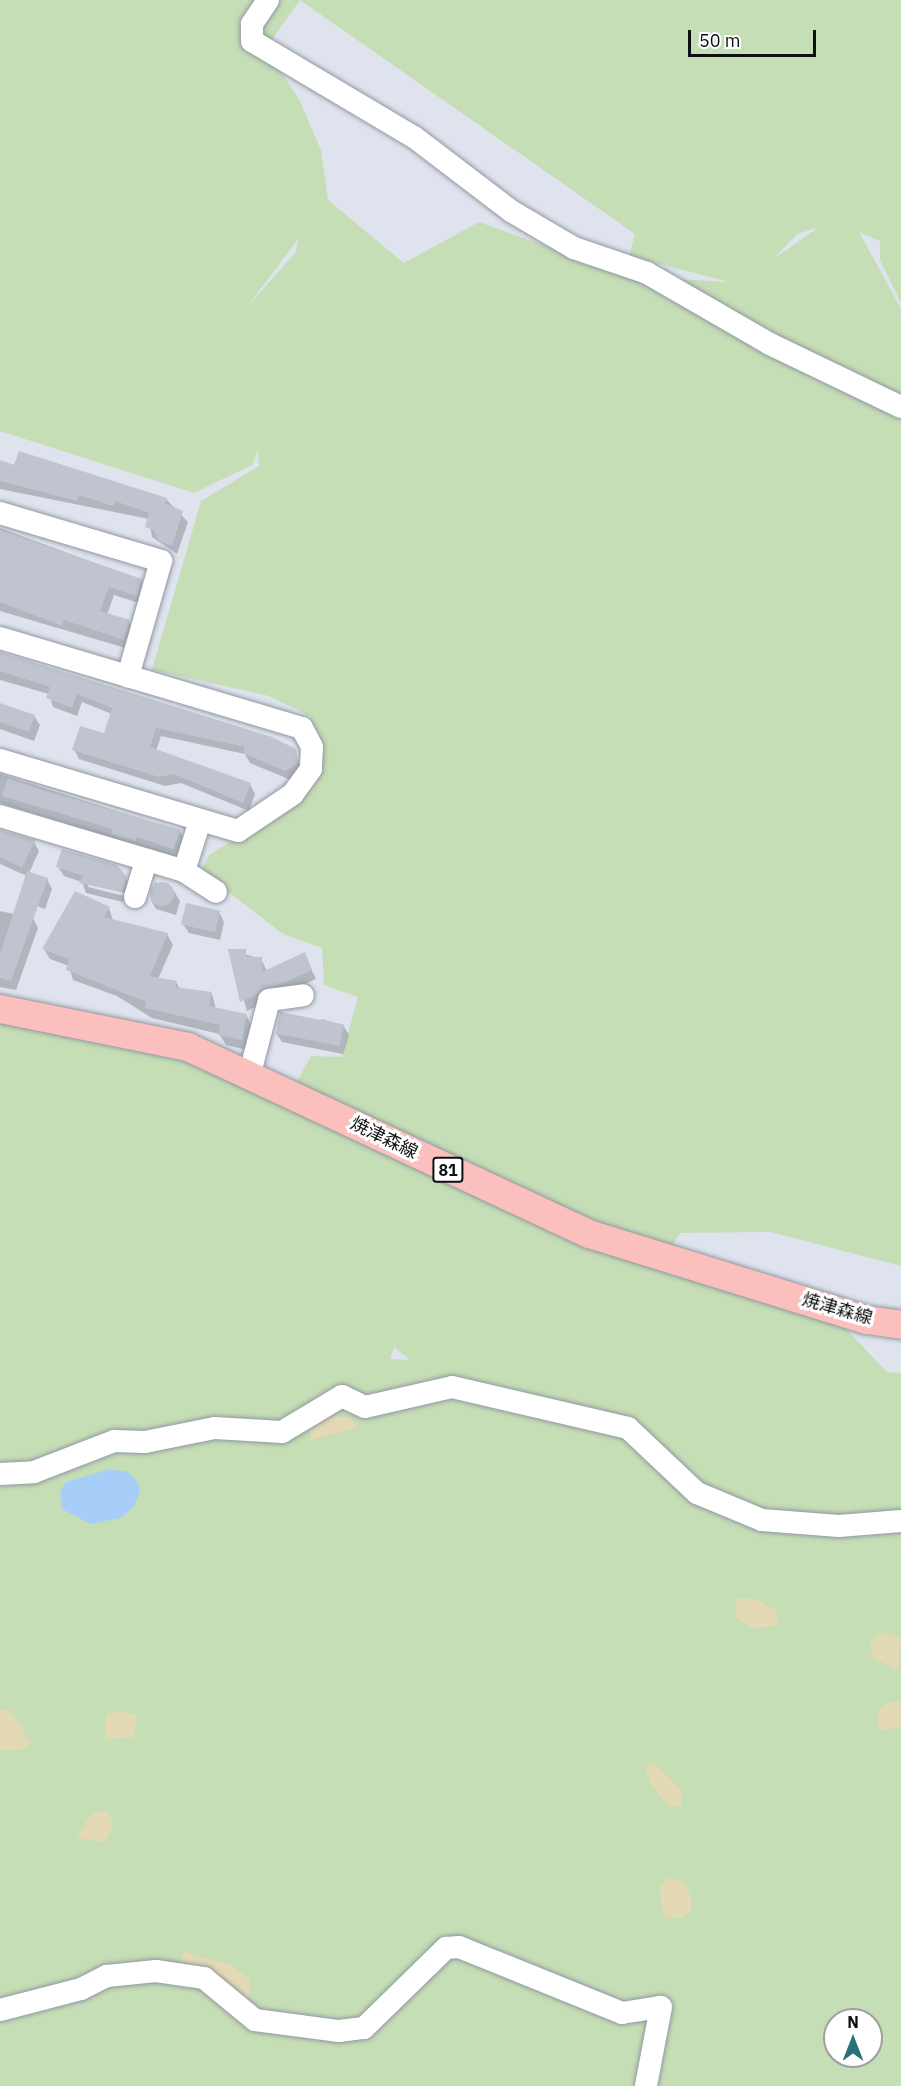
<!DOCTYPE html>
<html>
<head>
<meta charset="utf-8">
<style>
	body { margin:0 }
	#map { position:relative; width:901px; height:2086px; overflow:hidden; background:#dee3ee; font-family:"IBM Plex Sans","Noto Sans JP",sans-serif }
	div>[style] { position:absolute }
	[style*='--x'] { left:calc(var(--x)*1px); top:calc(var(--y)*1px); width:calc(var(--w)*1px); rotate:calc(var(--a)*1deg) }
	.green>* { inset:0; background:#c5deb5 }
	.sand>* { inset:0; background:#e3dab5 }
	.water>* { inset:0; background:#a6cef9 }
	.shadow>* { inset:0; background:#0003 }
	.building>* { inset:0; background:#bfc4cf; transform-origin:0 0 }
	.round { border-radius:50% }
	.roads { filter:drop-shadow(0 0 2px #9297a1) drop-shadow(0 0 2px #9297a1) }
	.minor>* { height:22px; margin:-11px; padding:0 11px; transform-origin:11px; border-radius:11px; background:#fff }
	.major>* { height:28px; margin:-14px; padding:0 14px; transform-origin:14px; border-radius:14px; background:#fbbfbd }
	span { translate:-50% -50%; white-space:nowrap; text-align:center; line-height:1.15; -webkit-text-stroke:6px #fff; paint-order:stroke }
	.shield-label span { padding:2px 4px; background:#fff; border:2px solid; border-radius:4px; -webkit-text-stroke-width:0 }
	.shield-label { font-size:16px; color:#0d0f12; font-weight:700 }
	.street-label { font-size:18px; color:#0d0f12 }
	.north { position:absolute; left:823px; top:2008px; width:60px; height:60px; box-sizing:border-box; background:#fff; border:2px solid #9e9fa0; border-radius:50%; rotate:0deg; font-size:16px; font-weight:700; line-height:24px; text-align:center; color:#0d0f12 }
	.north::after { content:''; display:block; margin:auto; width:21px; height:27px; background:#277178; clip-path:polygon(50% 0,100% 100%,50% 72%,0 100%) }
	.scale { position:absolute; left:688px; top:30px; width:128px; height:27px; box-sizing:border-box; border:3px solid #0d0f12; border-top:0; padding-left:8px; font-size:18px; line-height:21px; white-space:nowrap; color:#0d0f12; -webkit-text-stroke:4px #fff; paint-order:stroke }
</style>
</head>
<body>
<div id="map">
	<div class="green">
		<div style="clip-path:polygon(evenodd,0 0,901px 0,901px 303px,880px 260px,880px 241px,859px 232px,901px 309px,901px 1266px,771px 1232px,680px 1233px,667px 1255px,825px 1307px,887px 1372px,901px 1373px,901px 2086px,0 2086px,0 1019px,294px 1087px,311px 1056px,342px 1057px,358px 997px,324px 985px,322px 948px,283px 934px,201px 871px,209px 855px,289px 806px,322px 770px,310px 716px,269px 696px,152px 670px,201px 501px,259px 466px,258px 450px,252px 465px,194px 493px,0 431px,0 0,300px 0,635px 234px,629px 256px,729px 282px,656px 278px,679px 294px,479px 222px,404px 263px,328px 200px,321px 150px,299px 99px,265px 49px,300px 0,0 0,819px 227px,775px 258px,774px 258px,797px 234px,819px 227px,0 0,299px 238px,295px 253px,249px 305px,249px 304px,299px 238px,0 0,394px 1347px,410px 1360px,390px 1359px,394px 1347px,0 0,835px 2020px,871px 2020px,871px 2056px,835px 2056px,835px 2020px)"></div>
	</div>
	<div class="sand">
		<div style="clip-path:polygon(325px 1415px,350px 1418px,357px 1428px,311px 1440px,309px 1426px)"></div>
		<div style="clip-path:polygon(753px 1598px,775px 1609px,778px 1626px,751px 1628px,735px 1617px,737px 1599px)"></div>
		<div style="clip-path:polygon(885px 1632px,901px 1638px,898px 1670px,872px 1657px,871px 1640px)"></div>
		<div style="clip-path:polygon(901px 1700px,901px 1727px,880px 1730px,877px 1714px,885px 1704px)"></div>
		<div style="clip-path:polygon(9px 1709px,31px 1743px,24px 1749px,0 1751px,0 1710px)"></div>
		<div style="clip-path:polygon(120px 1710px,137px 1716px,134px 1737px,105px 1740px,106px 1715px)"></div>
		<div style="clip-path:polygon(653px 1762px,682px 1791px,682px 1805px,669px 1807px,652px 1786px,645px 1769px)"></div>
		<div style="clip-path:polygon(106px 1810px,114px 1824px,104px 1842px,77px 1838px,91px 1814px)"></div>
		<div style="clip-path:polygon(670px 1878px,683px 1881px,691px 1897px,691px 1912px,681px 1918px,665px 1917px,662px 1908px,660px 1884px)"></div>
		<div style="clip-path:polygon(184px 1952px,233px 1966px,250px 1981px,248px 2004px,233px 2007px,211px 2000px,180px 1964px)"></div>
	</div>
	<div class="water">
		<div style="clip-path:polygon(110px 1469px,128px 1472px,137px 1481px,140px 1492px,133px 1508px,120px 1518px,91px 1524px,62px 1509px,60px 1492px,66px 1482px)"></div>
	</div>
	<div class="shadow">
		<div style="clip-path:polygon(0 462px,166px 499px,188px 522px,177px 554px,152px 537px,149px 519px,0 489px)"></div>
		<div style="clip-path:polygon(0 528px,141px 580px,146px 589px,142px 604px,114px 595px,107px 615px,129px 622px,134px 631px,129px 649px,0 611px)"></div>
		<div style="clip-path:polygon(0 654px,295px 750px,302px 774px,291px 780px,250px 763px,245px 754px,161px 736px,156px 751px,250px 784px,255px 794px,249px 811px,181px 783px,165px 786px,79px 759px,74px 749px,105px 735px,112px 714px,82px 702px,77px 716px,53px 707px,49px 694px,0 680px)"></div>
		<div style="clip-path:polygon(0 705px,34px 716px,40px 725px,34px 741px,0 729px)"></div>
		<div style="clip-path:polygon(0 774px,180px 831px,185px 840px,178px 858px,0 803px)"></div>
		<div style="clip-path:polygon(0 830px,34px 842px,39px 851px,29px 873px,47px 879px,52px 889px,45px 909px,27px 902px,27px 876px,0 864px)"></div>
		<div style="clip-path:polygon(evenodd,58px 867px,126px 878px,131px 887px,123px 902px,86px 893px,82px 882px,64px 876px,58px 867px,88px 884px,125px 893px,124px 896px,88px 887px,88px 884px)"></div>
		<div style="clip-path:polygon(155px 882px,174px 891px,180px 901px,176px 915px,156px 909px,151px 900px)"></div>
		<div style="clip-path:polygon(109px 908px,113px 921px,167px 934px,173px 945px,158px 979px,176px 982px,180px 989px,212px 994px,216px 1009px,246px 1015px,252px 1026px,247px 1050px,226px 1045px,219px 1034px,152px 1018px,117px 996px,73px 980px,69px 966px,50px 959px,44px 949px)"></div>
		<div style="clip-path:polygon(0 911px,33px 918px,38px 928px,16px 990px,0 987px)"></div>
		<div style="clip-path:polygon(219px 912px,224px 922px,220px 940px,189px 933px,183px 924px)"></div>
		<div style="clip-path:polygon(230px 950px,261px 959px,267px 971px,304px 954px,316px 979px,247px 1011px)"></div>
		<div style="clip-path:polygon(321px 1019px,343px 1025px,349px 1035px,343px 1054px,282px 1042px,276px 1033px,319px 1024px)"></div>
	</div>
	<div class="building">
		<div style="clip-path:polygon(19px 451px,167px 498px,165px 503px,183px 511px,172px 546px,159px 541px,154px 530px,145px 527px,149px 513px,115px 501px,113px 506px,79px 495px,77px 501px,0 481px,0 460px,14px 465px)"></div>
		<div style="clip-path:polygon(0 530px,142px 579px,137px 596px,109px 587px,100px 611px,130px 620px,124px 640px,64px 620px,62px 626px,0 602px)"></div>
		<div style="clip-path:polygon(0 652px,272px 737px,296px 749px,298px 764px,285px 771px,243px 753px,245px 747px,156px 728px,150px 747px,251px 783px,243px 803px,174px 774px,159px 777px,72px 750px,80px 726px,104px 733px,112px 708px,77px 694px,72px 708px,46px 698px,50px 687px,0 671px)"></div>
		<div style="clip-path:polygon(0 703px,35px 715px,29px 732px,0 722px)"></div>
		<div style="clip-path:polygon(8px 778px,43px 790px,181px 830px,173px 849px,137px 837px,136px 841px,111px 834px,113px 829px,2px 796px)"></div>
		<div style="clip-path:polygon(0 830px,35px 840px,22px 868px,0 857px)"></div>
		<div style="clip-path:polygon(62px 849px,117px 865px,127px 877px,122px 892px,79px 883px,83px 876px,56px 867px)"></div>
		<div style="clip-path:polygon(27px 871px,48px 878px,11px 981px,0 978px,0 954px)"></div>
		<div class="round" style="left:150px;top:882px;width:24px;height:24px"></div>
		<div style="clip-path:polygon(75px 891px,110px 907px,104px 917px,168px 933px,150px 976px,177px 981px,175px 987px,212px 992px,209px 1006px,247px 1014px,242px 1040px,218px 1035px,220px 1025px,145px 1008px,146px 1002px,66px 970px,69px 959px,42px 949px)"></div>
		<div style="left:186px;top:903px;width:35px;height:22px;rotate:13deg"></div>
		<div style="clip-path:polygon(228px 949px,246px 949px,246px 957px,262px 957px,262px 972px,305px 952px,312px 970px,240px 1002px)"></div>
		<div style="left:280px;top:1012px;width:65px;height:22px;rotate:11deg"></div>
	</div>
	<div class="roads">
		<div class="minor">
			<div style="--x:268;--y:0;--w:29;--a:124"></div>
			<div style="--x:252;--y:24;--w:17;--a:90"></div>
			<div style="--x:252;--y:41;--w:188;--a:30.7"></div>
			<div style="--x:414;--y:137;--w:122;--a:37.3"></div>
			<div style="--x:511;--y:211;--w:73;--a:30.4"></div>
			<div style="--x:574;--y:248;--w:77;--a:18.9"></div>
			<div style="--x:647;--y:273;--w:142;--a:30"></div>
			<div style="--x:770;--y:344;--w:145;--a:25.7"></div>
			<div style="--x:0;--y:513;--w:168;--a:16.6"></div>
			<div style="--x:161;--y:561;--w:120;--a:106"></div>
			<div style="--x:0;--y:638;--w:315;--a:16.6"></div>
			<div style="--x:302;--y:728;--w:21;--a:62"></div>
			<div style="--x:312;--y:747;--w:22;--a:93"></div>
			<div style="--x:311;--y:769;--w:31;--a:126"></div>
			<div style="--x:293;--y:794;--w:66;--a:146.1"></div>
			<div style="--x:238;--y:831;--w:248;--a:-163.4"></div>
			<div style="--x:0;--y:816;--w:192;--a:16.6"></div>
			<div style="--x:184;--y:871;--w:52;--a:-72.3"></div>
			<div style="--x:184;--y:871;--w:38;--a:33"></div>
			<div style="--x:135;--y:897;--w:39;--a:-73"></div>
			<div style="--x:250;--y:1073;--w:75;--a:-75.4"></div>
			<div style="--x:269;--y:1000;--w:34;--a:-8"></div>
			<div style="--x:0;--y:1474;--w:34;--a:-3"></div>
			<div style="--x:34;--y:1472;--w:86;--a:-21.2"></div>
			<div style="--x:114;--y:1441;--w:31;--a:2"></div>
			<div style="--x:145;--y:1442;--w:71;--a:-11.3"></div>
			<div style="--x:215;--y:1428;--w:67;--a:3.4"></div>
			<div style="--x:282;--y:1432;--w:70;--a:-31"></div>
			<div style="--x:342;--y:1396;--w:25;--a:26"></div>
			<div style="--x:365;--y:1407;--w:89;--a:-12.9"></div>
			<div style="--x:452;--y:1387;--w:181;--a:13.1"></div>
			<div style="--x:628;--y:1428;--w:95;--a:43.3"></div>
			<div style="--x:697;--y:1493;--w:70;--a:22.6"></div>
			<div style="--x:762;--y:1520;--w:77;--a:4.5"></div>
			<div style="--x:839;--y:1526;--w:62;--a:-4.6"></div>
			<div style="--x:0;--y:2010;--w:84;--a:-14.5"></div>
			<div style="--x:81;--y:1989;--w:29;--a:-27"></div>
			<div style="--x:107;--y:1976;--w:49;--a:-5.8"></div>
			<div style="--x:156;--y:1971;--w:49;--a:8.3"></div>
			<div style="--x:204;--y:1978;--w:66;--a:39.5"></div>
			<div style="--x:255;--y:2020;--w:85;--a:7.5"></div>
			<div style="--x:339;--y:2031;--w:25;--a:-7"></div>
			<div style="--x:364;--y:2028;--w:115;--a:-44.3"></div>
			<div style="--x:446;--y:1948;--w:13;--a:-4"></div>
			<div style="--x:459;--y:1947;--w:176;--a:22"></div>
			<div style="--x:622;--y:2013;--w:39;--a:-9"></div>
			<div style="--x:661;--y:2007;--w:80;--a:100.8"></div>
		</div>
		<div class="major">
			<div style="--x:0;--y:1009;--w:192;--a:11.4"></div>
			<div style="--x:188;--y:1047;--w:442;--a:25"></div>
			<div style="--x:589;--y:1234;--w:291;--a:17.2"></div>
			<div style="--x:867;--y:1320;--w:34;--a:8"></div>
		</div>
	</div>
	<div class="shield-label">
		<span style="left:448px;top:1170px">81</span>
	</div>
	<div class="street-label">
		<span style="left:384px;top:1138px;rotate:26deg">焼津森線</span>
		<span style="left:837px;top:1309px;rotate:16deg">焼津森線</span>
	</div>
	<div class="north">N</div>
	<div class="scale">50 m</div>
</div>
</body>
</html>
